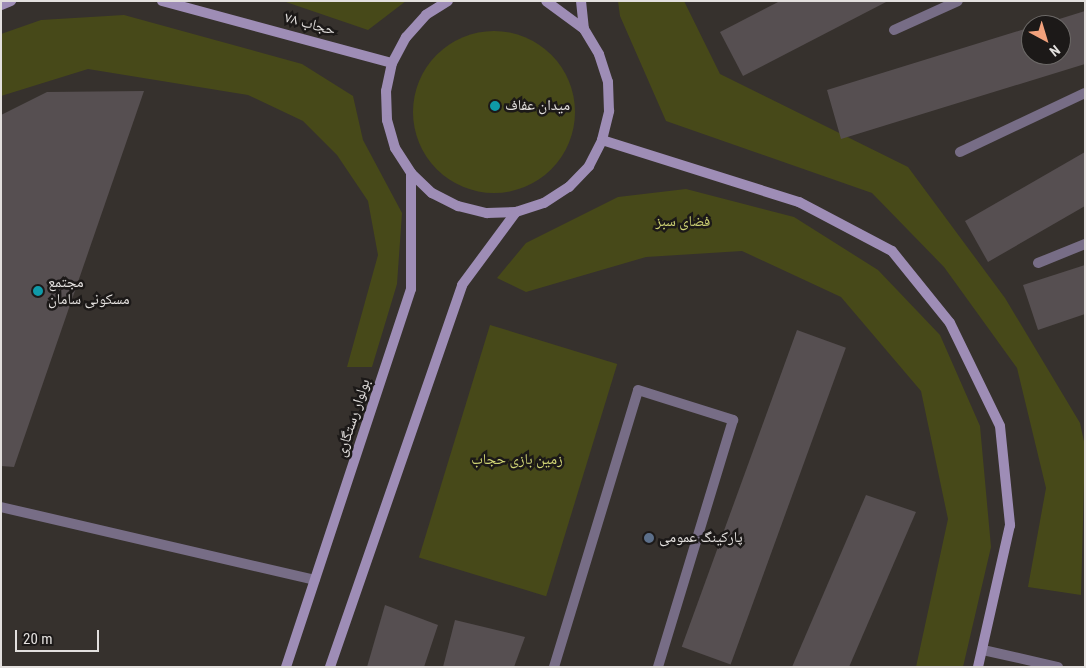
<!DOCTYPE html>
<html>
<head>
<meta charset="utf-8">
<style>
	body { margin:0 }
	#map { position:relative; width:1086px; height:668px; overflow:hidden; background:#36312d; font-family:"Roboto Condensed","Noto Naskh Arabic",sans-serif }
	div>[style] { position:absolute }
	[style*='--x'] { left:calc(var(--x)*1px); top:calc(var(--y)*1px); width:calc(var(--w)*1px); rotate:calc(var(--a)*1deg) }
	.green>* { inset:0; background:#474919; transform-origin:0 0 }
	.round { border-radius:50% }
	.building>* { inset:0; background:#564f51; transform-origin:0 0 }
	.street>* { height:10px; margin:-5px; padding:0 5px; transform-origin:5px; border-radius:5px; background:#776d86 }
	.secondary>* { height:10px; margin:-5px; padding:0 5px; transform-origin:5px; border-radius:5px; background:#9e8db6 }
	.dots>* { width:14px; height:14px; translate:-50% -50%; box-sizing:border-box; border:2px solid #1c1918; border-radius:50% }
	span { translate:-50% -50%; white-space:nowrap; text-align:center; line-height:1.15; -webkit-text-stroke:5px #1c1918; paint-order:stroke }
	.street-label { font-size:15px; color:#e3e0de }
	.poi-label { font-size:15px; color:#e3e0de }
	.left { translate:0 -50%; text-align:left }
	.park-label { font-size:15px; color:#d0d474 }
	.frame { position:absolute; inset:0; border:2px solid #e3e0de; pointer-events:none }
	.north { position:absolute; left:1021px; top:15px; width:50px; height:50px; box-sizing:border-box; background:#1c1918; border:1px solid #6c6967; border-radius:50%; rotate:141deg; font-size:14px; font-weight:700; line-height:20px; text-align:center; color:#e3e0de }
	.north::after { content:''; display:block; margin:auto; width:18px; height:22px; background:#f1a17c; clip-path:polygon(50% 0,100% 100%,50% 72%,0 100%) }
	.scale { position:absolute; left:15px; top:630px; width:84px; height:22px; box-sizing:border-box; border:2px solid #e3e0de; border-top:0; padding-left:6px; font-size:15px; line-height:18px; white-space:nowrap; color:#e3e0de; -webkit-text-stroke:4px #1c1918; paint-order:stroke }
</style>
</head>
<body>
<div id="map">
	<div class="green">
		<div style="clip-path:polygon(283px 1px,406px 1px,368px 30px)"></div>
		<div style="clip-path:polygon(618px 1px,684px 1px,720px 74px,908px 167px,1005px 298px,1080px 423px,1085px 446px,1081px 595px,1028px 587px,1046px 488px,1017px 368px,944px 267px,872px 193px,666px 121px,620px 16px)"></div>
		<div style="clip-path:polygon(124px 15px,302px 64px,353px 96px,363px 140px,402px 213px,397px 284px,372px 367px,347px 367px,378px 255px,368px 201px,337px 155px,303px 121px,248px 95px,88px 69px,1px 96px,1px 34px,41px 20px)"></div>
		<div class="round" style="left:413px;top:31px;width:162px;height:162px"></div>
		<div style="clip-path:polygon(686px 189px,794px 217px,878px 270px,940px 335px,980px 426px,991px 547px,963px 667px,916px 667px,948px 519px,921px 391px,841px 297px,742px 251px,646px 257px,526px 292px,497px 278px,526px 243px,618px 197px)"></div>
		<div style="left:490px;top:325px;width:133px;height:243px;rotate:17deg"></div>
	</div>
	<div class="building">
		<div style="clip-path:polygon(780px 1px,888px 1px,743px 76px,720px 32px)"></div>
		<div style="clip-path:polygon(1085px 11px,1085px 64px,841px 139px,827px 90px,1031px 27px,1031px 55px,1061px 55px,1061px 25px,1040px 25px)"></div>
		<div style="clip-path:polygon(144px 91px,14px 467px,1px 466px,1px 115px,47px 92px)"></div>
		<div style="clip-path:polygon(1085px 152px,1085px 206px,988px 262px,965px 221px)"></div>
		<div style="clip-path:polygon(1085px 265px,1085px 314px,1038px 330px,1023px 285px)"></div>
		<div style="left:797px;top:330px;width:52px;height:337px;rotate:20deg"></div>
		<div style="clip-path:polygon(866px 495px,916px 512px,849px 667px,792px 667px)"></div>
		<div style="clip-path:polygon(385px 605px,438px 625px,424px 667px,367px 667px)"></div>
		<div style="clip-path:polygon(455px 620px,525px 637px,514px 667px,443px 667px)"></div>
	</div>
	<div class="street">
		<div style="--x:894;--y:30;--w:70;--a:-24.4"></div>
		<div style="--x:960;--y:152;--w:138;--a:-25.3"></div>
		<div style="--x:1038;--y:263;--w:51;--a:-22"></div>
		<div style="--x:1;--y:507;--w:322;--a:13.1"></div>
		<div style="--x:983;--y:650;--w:77;--a:12.8"></div>
		<div style="--x:554;--y:667;--w:289;--a:-73.1"></div>
		<div style="--x:638;--y:390;--w:100;--a:17.5"></div>
		<div style="--x:733;--y:420;--w:258;--a:106.9"></div>
	</div>
	<div class="secondary">
		<div style="--x:162;--y:1;--w:238;--a:15.1"></div>
		<div style="--x:448;--y:1;--w:26;--a:148"></div>
		<div style="--x:426;--y:15;--w:30;--a:132"></div>
		<div style="--x:406;--y:37;--w:30;--a:118"></div>
		<div style="--x:392;--y:63;--w:29;--a:102"></div>
		<div style="--x:386;--y:91;--w:29;--a:88"></div>
		<div style="--x:387;--y:120;--w:29;--a:74"></div>
		<div style="--x:395;--y:148;--w:30;--a:57"></div>
		<div style="--x:411;--y:173;--w:29;--a:44"></div>
		<div style="--x:432;--y:193;--w:29;--a:27"></div>
		<div style="--x:458;--y:206;--w:30;--a:14"></div>
		<div style="--x:487;--y:213;--w:29;--a:-2"></div>
		<div style="--x:516;--y:212;--w:29;--a:-18"></div>
		<div style="--x:544;--y:203;--w:30;--a:-33"></div>
		<div style="--x:569;--y:187;--w:29;--a:-46"></div>
		<div style="--x:589;--y:166;--w:29;--a:-63"></div>
		<div style="--x:602;--y:140;--w:30;--a:-76"></div>
		<div style="--x:609;--y:111;--w:29;--a:-92"></div>
		<div style="--x:608;--y:82;--w:29;--a:-108"></div>
		<div style="--x:599;--y:54;--w:29;--a:-121"></div>
		<div style="--x:584;--y:29;--w:47;--a:-143.6"></div>
		<div style="--x:581;--y:1;--w:28;--a:84"></div>
		<div style="--x:1;--y:5;--w:11;--a:-22"></div>
		<div style="--x:602;--y:140;--w:207;--a:17.5"></div>
		<div style="--x:799;--y:202;--w:105;--a:27.8"></div>
		<div style="--x:892;--y:251;--w:92;--a:51.1"></div>
		<div style="--x:950;--y:323;--w:114;--a:64.1"></div>
		<div style="--x:1000;--y:426;--w:100;--a:84.2"></div>
		<div style="--x:1010;--y:525;--w:146;--a:102.7"></div>
		<div style="--x:286;--y:667;--w:398;--a:-71.7"></div>
		<div style="--x:411;--y:289;--w:116;--a:-90"></div>
		<div style="--x:330;--y:667;--w:404;--a:-70.9"></div>
		<div style="--x:462;--y:285;--w:91;--a:-53.5"></div>
	</div>
	<div class="dots">
		<div style="left:495px;top:106px;background:#0f9aa8"></div>
		<div style="left:38px;top:291px;background:#0f9aa8"></div>
		<div style="left:649px;top:538px;background:#5c6f8a"></div>
	</div>
	<div class="street-label">
		<span style="left:310px;top:24px;rotate:15deg">حجاب ۷۸</span>
		<span style="left:353px;top:418px;rotate:-72deg">بولوار رستگاری</span>
	</div>
	<div class="poi-label">
		<span class="left" style="left:505px;top:106px">میدان عفاف</span>
		<span class="left" style="left:48px;top:291px">مجتمع<br>مسکونی سامان</span>
		<span class="left" style="left:659px;top:538px">پارکینگ عمومی</span>
	</div>
	<div class="park-label">
		<span style="left:683px;top:222px">فضای سبز</span>
		<span style="left:517px;top:460px">زمین بازی حجاب</span>
	</div>
	<div class="frame"></div>
	<div class="north">N</div>
	<div class="scale">20 m</div>
</div>
</body>
</html>
